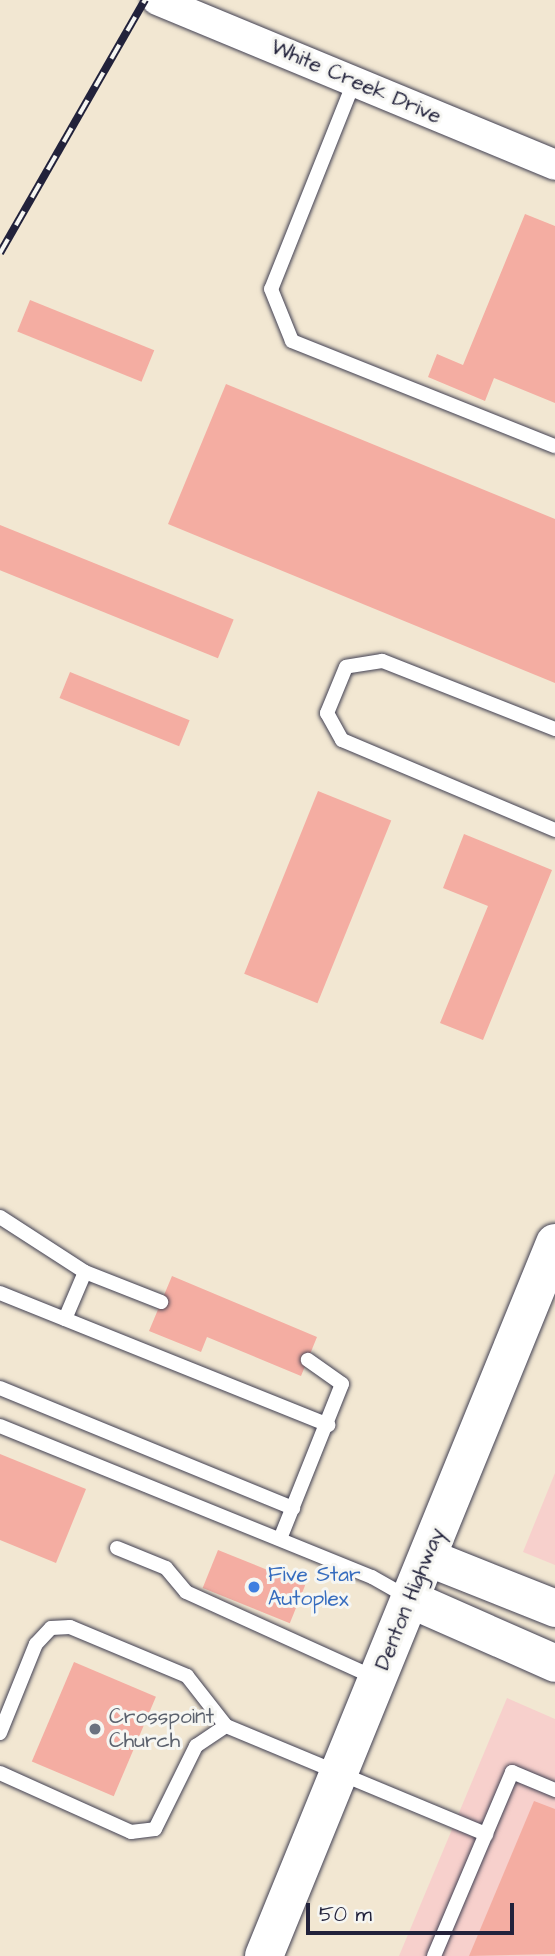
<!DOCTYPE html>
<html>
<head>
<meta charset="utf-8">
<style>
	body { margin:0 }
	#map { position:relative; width:555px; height:1956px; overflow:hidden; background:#f2e7d2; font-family:"Architects Daughter",sans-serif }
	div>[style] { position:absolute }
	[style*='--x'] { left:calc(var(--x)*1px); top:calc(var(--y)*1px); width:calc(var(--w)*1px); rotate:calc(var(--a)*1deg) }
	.built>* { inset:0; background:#f7d0cc }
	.building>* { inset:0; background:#f4ada2; transform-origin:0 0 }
	.roads { filter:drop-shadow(0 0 2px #414052) drop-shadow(0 0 2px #414052) }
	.service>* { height:14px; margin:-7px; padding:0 7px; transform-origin:7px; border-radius:7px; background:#fff }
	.minor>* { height:30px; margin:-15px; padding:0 15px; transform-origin:15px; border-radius:15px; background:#fff }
	.tertiary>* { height:37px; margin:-18.5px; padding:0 18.5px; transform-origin:18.5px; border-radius:18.5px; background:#fff }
	.primary>* { height:38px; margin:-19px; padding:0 19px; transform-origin:19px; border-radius:19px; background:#fff }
	.rail>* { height:8px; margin-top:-4px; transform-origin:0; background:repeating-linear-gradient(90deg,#f6f6f2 0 16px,#22223b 0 32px); box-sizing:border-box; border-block:2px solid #22223b }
	.dots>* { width:19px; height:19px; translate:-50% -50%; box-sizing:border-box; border:4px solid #f6f6f2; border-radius:50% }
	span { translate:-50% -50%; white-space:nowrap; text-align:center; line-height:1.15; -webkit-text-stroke:6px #f6f6f2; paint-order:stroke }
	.street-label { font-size:21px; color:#22223b }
	.shop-label { font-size:21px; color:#366cbe }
	.left { translate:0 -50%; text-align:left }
	.worship-label { font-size:21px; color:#5b616d }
	.scale { position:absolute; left:306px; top:1903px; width:208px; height:32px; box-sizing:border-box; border:4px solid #22223b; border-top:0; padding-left:9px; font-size:21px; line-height:24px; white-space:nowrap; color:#22223b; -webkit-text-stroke:5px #f6f6f2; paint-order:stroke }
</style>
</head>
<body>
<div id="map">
	<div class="built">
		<div style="clip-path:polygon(555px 1473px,555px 1565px,523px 1552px)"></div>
		<div style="clip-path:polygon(507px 1698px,555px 1719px,555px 1956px,399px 1956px)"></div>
	</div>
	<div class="building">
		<div style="clip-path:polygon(525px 214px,555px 226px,555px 403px,494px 378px,485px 401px,428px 377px,437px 354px,463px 365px)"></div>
		<div style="left:30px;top:300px;width:134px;height:34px;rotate:22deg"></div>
		<div style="clip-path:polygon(226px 384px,555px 519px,555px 683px,168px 524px)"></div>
		<div style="left:0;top:525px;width:252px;height:42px;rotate:22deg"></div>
		<div style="left:70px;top:672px;width:129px;height:28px;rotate:22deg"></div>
		<div style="left:318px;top:791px;width:79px;height:197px;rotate:22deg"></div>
		<div style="clip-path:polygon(464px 834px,552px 870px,483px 1040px,440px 1023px,488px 906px,443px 888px)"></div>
		<div style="clip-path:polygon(172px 1276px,317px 1337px,301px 1376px,207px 1337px,201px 1352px,149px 1331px)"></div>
		<div style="clip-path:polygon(0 1454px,86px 1489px,56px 1563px,0 1540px)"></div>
		<div style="left:218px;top:1550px;width:94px;height:41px;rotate:22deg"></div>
		<div style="left:74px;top:1662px;width:89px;height:108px;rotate:23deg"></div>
		<div style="clip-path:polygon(534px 1801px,555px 1809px,555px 1954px,469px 1956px)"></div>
	</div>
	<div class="roads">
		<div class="service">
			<div style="--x:354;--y:82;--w:223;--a:111.8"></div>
			<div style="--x:271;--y:289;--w:56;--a:68"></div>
			<div style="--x:292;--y:341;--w:283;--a:21.8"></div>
			<div style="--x:555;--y:729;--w:186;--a:-158.5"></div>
			<div style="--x:382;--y:661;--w:36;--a:171"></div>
			<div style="--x:346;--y:667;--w:50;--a:112.4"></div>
			<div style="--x:327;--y:713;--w:31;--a:61"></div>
			<div style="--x:342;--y:740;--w:231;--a:22.9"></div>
			<div style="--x:0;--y:1217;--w:101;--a:32.9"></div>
			<div style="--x:85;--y:1272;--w:82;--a:21.5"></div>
			<div style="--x:0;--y:1293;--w:354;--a:21.9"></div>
			<div style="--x:65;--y:1319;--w:51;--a:-66.9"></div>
			<div style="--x:0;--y:1388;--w:317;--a:22.3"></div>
			<div style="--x:0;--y:1426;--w:401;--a:22.1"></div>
			<div style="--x:372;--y:1577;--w:43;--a:29.6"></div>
			<div style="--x:280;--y:1539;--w:167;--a:-68.2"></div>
			<div style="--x:342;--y:1384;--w:42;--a:-144.8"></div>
			<div style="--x:117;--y:1548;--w:53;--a:22.2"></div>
			<div style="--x:166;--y:1568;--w:31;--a:50"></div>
			<div style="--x:186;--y:1592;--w:209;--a:24.4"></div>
			<div style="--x:0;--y:1733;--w:96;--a:-68"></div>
			<div style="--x:36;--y:1644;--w:22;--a:-47"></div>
			<div style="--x:51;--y:1628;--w:19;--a:-3"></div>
			<div style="--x:70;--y:1627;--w:127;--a:22.7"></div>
			<div style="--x:187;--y:1676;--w:63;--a:52"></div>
			<div style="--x:226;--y:1726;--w:282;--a:22.6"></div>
			<div style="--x:0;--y:1773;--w:144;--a:24.2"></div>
			<div style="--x:131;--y:1832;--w:24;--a:-7"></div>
			<div style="--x:155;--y:1829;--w:93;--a:-63.7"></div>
			<div style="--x:196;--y:1746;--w:36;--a:-34"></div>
			<div style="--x:434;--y:1956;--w:200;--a:-67"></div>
			<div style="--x:512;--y:1772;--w:47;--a:22.7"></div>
		</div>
		<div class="minor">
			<div style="--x:157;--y:0;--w:431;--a:22.5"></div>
		</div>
		<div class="tertiary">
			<div style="--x:427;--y:1557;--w:138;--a:21.7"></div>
			<div style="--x:410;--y:1599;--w:158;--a:23.8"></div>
		</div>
		<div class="primary">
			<div style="--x:264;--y:1956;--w:770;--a:-67.8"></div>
		</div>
	</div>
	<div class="rail">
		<div style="--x:0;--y:253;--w:292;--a:-60.2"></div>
	</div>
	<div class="dots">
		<div style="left:254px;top:1587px;background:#3f7fe0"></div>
		<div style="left:95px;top:1729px;background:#6b7280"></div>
	</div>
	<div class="street-label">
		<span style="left:356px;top:82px;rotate:23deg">White Creek Drive</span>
		<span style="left:410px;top:1599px;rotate:-68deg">Denton Highway</span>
	</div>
	<div class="shop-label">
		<span class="left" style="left:268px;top:1587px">Five Star<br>Autoplex</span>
	</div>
	<div class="worship-label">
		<span class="left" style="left:109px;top:1729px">Crosspoint<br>Church</span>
	</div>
	<div class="scale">50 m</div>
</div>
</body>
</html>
